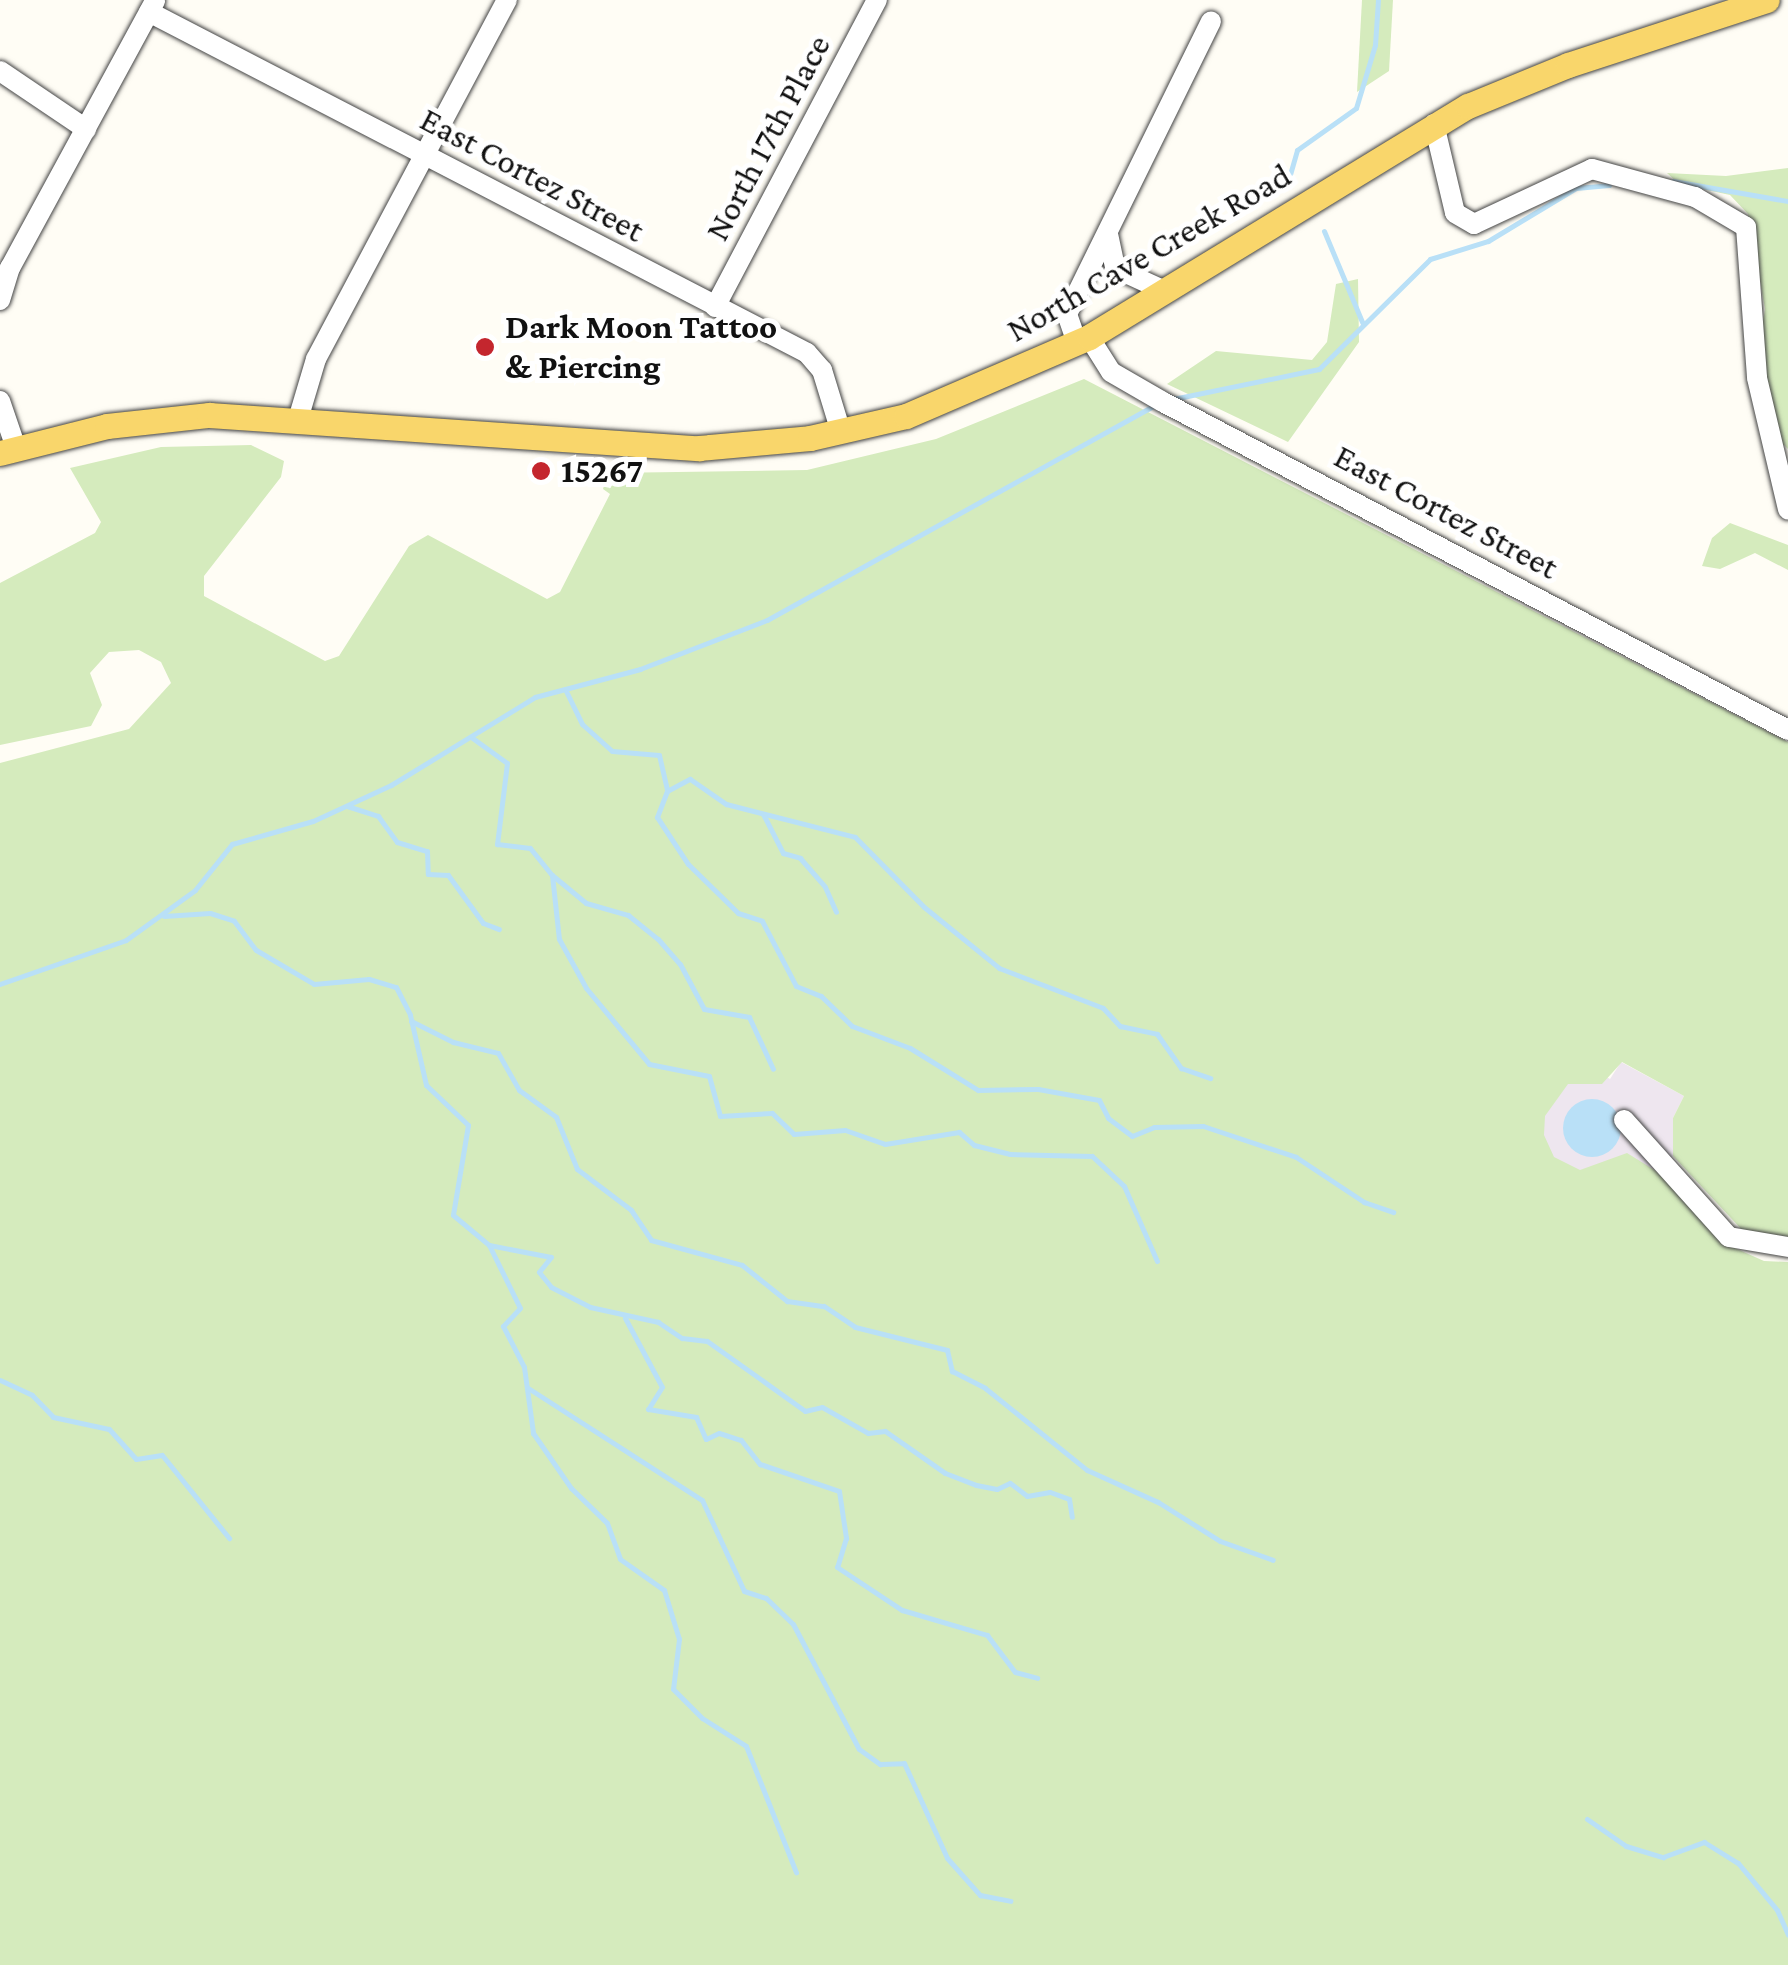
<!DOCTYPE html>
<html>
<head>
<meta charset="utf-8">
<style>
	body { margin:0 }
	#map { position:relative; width:1788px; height:1965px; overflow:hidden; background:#fffdf5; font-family:"Crimson Pro",serif }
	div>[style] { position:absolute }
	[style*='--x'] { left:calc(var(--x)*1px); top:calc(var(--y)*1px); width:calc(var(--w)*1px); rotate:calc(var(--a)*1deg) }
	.industrial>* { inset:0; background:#eee6ef }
	.green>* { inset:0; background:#d5ebbd }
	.water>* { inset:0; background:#b9e0f7 }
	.round { border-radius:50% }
	.stream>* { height:5px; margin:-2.5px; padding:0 2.5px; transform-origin:2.5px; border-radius:2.5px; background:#b9e0f7 }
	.roads { filter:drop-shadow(0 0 2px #444) drop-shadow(0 0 2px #444) }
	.minor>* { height:20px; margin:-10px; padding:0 10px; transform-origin:10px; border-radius:10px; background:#fff }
	.major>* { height:25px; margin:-12.5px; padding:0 12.5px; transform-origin:12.5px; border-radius:12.5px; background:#f9d66b }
	.dots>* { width:28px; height:28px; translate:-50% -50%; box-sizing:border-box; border:5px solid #fff; border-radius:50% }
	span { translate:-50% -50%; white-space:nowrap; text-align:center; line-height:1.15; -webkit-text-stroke:10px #fff; paint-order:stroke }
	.street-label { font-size:35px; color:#111 }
	.poi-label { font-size:35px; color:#111; font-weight:700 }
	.left { translate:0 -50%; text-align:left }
</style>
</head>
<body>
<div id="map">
	<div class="industrial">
		<div style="clip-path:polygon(1545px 1041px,1610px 1079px,1621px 1062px,1684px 1096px,1673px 1118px,1673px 1156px,1654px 1171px,1561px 1202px,1504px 1130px)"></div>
	</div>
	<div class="green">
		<div style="clip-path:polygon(1362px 0,1393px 0,1389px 71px,1357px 92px)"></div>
		<div style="clip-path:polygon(1788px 168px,1788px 449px,1775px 436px,1758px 353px,1765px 309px,1748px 214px,1730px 195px,1679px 184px,1667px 173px,1726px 176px)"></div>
		<div style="clip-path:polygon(1358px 279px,1359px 342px,1288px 442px,1167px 384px,1216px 351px,1312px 360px,1327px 342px,1336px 284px)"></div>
		<div style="clip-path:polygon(1084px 379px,1788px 742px,1788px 1239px,1744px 1232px,1673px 1156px,1673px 1118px,1684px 1096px,1622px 1062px,1602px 1084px,1568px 1084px,1545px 1116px,1544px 1135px,1554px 1157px,1580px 1170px,1627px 1153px,1656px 1171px,1728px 1245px,1764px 1261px,1788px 1262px,1788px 1965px,0 1965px,0 763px,129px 729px,171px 683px,161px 662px,139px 650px,109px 652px,90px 673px,102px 705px,91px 726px,0 745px,0 583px,95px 533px,101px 522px,70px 468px,161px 447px,251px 445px,284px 461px,281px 477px,204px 576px,204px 596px,325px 661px,339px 656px,409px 546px,428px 535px,547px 599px,560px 592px,610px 494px,603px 489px,608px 473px,807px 470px,936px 439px)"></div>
		<div style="clip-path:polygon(1730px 523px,1788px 545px,1788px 570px,1755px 553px,1720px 569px,1702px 566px,1712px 538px)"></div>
	</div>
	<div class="water">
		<div class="round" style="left:1563px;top:1099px;width:58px;height:58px"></div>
	</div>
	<div class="stream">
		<div style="--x:1289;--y:178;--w:29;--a:-74"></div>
		<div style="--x:1297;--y:150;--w:72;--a:-35.4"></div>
		<div style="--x:1356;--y:108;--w:66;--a:-73.2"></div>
		<div style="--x:1375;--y:45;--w:45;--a:-86.2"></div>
		<div style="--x:1673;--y:181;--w:117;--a:9.9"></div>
		<div style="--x:1324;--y:231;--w:99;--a:67.3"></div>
		<div style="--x:1173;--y:399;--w:149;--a:-11.6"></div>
		<div style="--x:1319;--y:369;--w:156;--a:-44.7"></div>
		<div style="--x:1430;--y:259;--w:61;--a:-17.2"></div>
		<div style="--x:1488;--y:241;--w:103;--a:-31.1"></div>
		<div style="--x:1576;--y:188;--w:33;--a:-5"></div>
		<div style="--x:565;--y:689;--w:39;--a:64"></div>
		<div style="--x:582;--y:724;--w:40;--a:42"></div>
		<div style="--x:612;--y:751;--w:47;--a:4.9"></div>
		<div style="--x:659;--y:755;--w:37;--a:77"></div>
		<div style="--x:667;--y:791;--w:28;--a:111"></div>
		<div style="--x:657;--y:817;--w:56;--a:56.6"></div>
		<div style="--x:688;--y:864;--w:70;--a:44.4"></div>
		<div style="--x:738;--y:913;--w:25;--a:18"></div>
		<div style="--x:762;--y:921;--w:73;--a:62.4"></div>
		<div style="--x:796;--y:986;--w:27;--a:22"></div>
		<div style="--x:821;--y:996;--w:43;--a:44.1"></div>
		<div style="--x:852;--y:1026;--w:62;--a:20.8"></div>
		<div style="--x:910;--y:1048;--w:80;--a:31.7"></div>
		<div style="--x:978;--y:1090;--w:60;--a:-1"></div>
		<div style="--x:1038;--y:1089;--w:62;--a:10.2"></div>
		<div style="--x:1099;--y:1100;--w:20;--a:63"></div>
		<div style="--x:1108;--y:1118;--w:30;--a:37"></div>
		<div style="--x:1132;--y:1136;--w:24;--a:-22"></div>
		<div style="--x:1154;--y:1127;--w:49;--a:-1.2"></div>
		<div style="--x:1203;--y:1126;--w:98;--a:18.4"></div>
		<div style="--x:1296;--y:1157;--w:82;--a:33.5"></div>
		<div style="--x:1364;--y:1202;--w:31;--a:19"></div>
		<div style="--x:471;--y:737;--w:44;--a:35.8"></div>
		<div style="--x:507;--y:763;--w:82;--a:97"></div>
		<div style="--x:497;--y:844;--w:33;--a:7"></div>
		<div style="--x:530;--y:848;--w:35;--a:51"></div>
		<div style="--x:552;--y:875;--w:64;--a:83.8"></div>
		<div style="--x:559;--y:939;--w:56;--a:61.1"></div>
		<div style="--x:586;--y:988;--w:99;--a:50.3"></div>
		<div style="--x:649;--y:1064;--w:61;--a:11.3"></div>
		<div style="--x:709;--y:1076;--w:41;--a:74.6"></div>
		<div style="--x:720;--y:1116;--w:52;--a:-3.3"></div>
		<div style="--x:772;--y:1113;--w:30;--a:44"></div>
		<div style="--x:794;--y:1134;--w:51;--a:-4.5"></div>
		<div style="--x:845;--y:1130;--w:42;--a:19.3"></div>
		<div style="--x:885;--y:1144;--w:75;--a:-9.2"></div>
		<div style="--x:959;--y:1132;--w:20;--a:41"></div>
		<div style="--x:974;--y:1145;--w:37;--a:14"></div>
		<div style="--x:1010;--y:1154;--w:82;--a:1.4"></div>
		<div style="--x:1092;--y:1156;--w:44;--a:43.2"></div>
		<div style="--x:1124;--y:1186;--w:82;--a:66.3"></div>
		<div style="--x:667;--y:791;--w:26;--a:-28"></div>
		<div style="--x:690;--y:779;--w:44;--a:34.8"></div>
		<div style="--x:726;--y:804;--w:133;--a:14.3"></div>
		<div style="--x:855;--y:837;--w:98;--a:45.4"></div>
		<div style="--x:924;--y:907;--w:97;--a:39.1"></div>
		<div style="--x:999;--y:968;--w:111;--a:21"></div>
		<div style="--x:1103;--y:1008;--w:25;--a:47"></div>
		<div style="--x:1120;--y:1026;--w:38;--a:12"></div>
		<div style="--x:1157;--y:1034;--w:42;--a:54.8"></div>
		<div style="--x:1181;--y:1068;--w:31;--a:19"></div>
		<div style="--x:347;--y:806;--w:33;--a:18"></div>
		<div style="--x:378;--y:816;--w:32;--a:54"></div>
		<div style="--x:397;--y:842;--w:31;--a:17"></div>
		<div style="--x:427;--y:851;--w:23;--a:88"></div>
		<div style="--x:428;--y:874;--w:20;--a:3"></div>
		<div style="--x:448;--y:875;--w:59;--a:53.9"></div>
		<div style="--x:483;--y:923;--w:17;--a:21"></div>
		<div style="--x:763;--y:814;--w:44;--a:62.9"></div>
		<div style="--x:783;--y:853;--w:18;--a:16"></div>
		<div style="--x:800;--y:858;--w:38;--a:49"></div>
		<div style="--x:825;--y:887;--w:27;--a:66"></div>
		<div style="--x:552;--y:875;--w:44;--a:39.5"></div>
		<div style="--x:586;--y:903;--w:44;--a:15.9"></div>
		<div style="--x:628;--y:915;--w:38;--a:39"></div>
		<div style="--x:658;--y:939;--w:33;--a:49"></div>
		<div style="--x:680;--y:964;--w:51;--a:61.9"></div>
		<div style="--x:704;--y:1009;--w:46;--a:10.1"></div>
		<div style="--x:749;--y:1017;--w:57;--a:65.2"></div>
		<div style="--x:164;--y:916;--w:46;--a:-3.7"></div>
		<div style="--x:210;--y:913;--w:25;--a:18"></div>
		<div style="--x:234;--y:921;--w:36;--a:53"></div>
		<div style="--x:256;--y:950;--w:67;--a:30.4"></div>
		<div style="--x:314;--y:984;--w:55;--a:-5.2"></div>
		<div style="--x:369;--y:979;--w:28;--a:17"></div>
		<div style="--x:396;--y:987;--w:31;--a:63"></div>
		<div style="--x:410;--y:1015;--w:72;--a:77.1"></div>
		<div style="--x:426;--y:1085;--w:58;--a:43.6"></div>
		<div style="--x:468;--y:1125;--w:91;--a:99.5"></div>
		<div style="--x:453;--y:1215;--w:47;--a:39.8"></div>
		<div style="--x:489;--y:1245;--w:70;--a:63.8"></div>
		<div style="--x:520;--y:1308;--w:25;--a:133"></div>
		<div style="--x:503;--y:1326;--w:46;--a:62.9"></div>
		<div style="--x:524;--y:1367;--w:67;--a:82.2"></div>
		<div style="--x:533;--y:1433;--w:67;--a:55.4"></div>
		<div style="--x:571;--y:1488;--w:50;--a:44.2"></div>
		<div style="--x:607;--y:1523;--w:38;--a:70"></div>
		<div style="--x:620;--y:1559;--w:54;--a:35.2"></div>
		<div style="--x:664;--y:1590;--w:51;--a:73"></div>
		<div style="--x:679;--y:1639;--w:50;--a:96.8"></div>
		<div style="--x:673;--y:1689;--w:41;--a:45"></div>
		<div style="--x:702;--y:1718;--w:52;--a:32.5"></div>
		<div style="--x:746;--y:1746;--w:136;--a:68.4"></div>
		<div style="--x:0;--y:984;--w:133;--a:-19.2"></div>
		<div style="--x:126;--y:940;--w:85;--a:-35.9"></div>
		<div style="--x:195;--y:890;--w:59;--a:-51.2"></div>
		<div style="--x:232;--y:844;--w:84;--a:-15.9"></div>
		<div style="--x:313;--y:821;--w:86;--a:-24.8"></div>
		<div style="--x:391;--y:785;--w:169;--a:-31.4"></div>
		<div style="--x:535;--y:697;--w:109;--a:-14.9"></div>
		<div style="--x:640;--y:669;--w:136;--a:-21.1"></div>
		<div style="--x:767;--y:620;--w:441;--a:-29"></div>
		<div style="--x:411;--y:1021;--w:47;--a:26.6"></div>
		<div style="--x:453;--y:1042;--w:46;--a:13.7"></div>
		<div style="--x:498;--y:1053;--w:43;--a:60.4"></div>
		<div style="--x:519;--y:1090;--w:46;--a:36.1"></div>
		<div style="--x:556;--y:1117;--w:56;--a:68"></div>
		<div style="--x:577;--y:1169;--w:68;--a:37.2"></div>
		<div style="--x:631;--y:1210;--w:36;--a:56"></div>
		<div style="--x:651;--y:1240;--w:94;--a:15.4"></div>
		<div style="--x:742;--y:1265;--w:58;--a:38.7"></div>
		<div style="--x:787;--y:1301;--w:37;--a:8"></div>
		<div style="--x:824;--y:1306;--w:37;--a:34"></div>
		<div style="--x:855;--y:1327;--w:95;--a:14"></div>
		<div style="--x:947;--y:1350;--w:22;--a:77"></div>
		<div style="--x:952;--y:1371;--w:37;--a:27"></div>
		<div style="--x:985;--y:1388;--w:131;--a:38.8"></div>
		<div style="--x:1087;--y:1470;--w:78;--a:24.3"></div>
		<div style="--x:1158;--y:1502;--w:73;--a:32.2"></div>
		<div style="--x:1220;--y:1541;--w:56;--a:19.7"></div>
		<div style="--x:489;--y:1245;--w:63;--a:11"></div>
		<div style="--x:551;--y:1257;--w:19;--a:129"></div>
		<div style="--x:539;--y:1272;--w:19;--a:51"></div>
		<div style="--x:551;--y:1287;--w:44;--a:27.1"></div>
		<div style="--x:590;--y:1307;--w:70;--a:12.4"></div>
		<div style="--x:658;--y:1322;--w:29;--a:34"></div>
		<div style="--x:682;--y:1338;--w:25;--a:7"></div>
		<div style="--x:707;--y:1341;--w:120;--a:35.5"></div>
		<div style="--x:805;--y:1411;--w:17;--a:-13"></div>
		<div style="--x:822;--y:1407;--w:53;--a:29.5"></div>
		<div style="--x:868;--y:1433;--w:17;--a:-7"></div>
		<div style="--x:885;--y:1431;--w:73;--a:35"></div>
		<div style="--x:945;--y:1473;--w:33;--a:21"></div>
		<div style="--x:976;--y:1485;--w:21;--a:11"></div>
		<div style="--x:997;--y:1489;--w:14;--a:-25"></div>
		<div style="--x:1010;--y:1483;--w:21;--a:37"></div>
		<div style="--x:1027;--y:1496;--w:23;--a:-10"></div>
		<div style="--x:1050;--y:1492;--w:20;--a:20"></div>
		<div style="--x:1069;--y:1499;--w:18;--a:81"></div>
		<div style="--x:625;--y:1318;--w:78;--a:61.8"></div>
		<div style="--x:662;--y:1387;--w:26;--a:122"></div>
		<div style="--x:648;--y:1409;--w:49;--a:9.5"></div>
		<div style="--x:696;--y:1417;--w:24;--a:66"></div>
		<div style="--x:706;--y:1439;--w:14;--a:-25"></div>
		<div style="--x:719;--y:1433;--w:23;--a:18"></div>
		<div style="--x:741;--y:1440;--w:31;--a:52"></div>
		<div style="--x:760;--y:1464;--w:83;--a:18.9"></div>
		<div style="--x:839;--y:1491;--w:48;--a:81.5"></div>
		<div style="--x:846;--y:1538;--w:30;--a:107"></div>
		<div style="--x:837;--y:1567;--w:78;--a:33.5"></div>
		<div style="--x:902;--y:1610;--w:89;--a:16.4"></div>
		<div style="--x:987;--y:1635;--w:46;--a:52.9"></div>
		<div style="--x:1015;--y:1672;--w:23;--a:15"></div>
		<div style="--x:0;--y:1380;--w:35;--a:25"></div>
		<div style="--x:32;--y:1395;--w:30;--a:46"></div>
		<div style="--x:53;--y:1417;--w:57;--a:12.1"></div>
		<div style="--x:109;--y:1429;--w:40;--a:48"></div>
		<div style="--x:136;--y:1459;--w:26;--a:-9"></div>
		<div style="--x:162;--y:1455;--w:107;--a:51.1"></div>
		<div style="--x:528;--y:1388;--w:207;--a:32.8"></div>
		<div style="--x:702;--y:1500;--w:100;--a:65.2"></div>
		<div style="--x:744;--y:1591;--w:23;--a:18"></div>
		<div style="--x:766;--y:1598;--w:37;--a:44"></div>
		<div style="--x:793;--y:1624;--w:141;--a:62.2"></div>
		<div style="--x:859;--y:1749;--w:26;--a:36"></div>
		<div style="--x:880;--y:1764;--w:24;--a:-2"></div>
		<div style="--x:904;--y:1763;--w:104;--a:65.6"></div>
		<div style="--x:947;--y:1858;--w:50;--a:48.3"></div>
		<div style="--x:980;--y:1895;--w:31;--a:11"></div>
		<div style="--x:1587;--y:1819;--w:47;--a:34.7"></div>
		<div style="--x:1626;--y:1846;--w:39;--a:17"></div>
		<div style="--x:1663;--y:1857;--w:44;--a:-20.1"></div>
		<div style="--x:1704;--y:1842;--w:40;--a:32"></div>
		<div style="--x:1738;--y:1863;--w:61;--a:50.3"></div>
		<div style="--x:1777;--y:1910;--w:27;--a:66"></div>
	</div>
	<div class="roads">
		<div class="minor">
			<div style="--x:149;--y:12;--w:741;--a:27.39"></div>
			<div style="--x:807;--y:353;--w:23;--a:49"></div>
			<div style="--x:822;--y:370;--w:65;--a:73"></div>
			<div style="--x:0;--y:71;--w:104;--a:34"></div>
			<div style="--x:1434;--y:124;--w:91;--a:76.7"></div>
			<div style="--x:1455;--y:213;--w:22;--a:30"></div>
			<div style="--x:1474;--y:224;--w:130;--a:-25"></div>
			<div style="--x:1592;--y:169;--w:107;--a:15.2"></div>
			<div style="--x:1695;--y:197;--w:59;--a:30.5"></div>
			<div style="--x:1746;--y:227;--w:151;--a:85.8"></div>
			<div style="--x:1757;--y:378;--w:135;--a:76.7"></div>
			<div style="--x:1108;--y:234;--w:35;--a:78"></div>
			<div style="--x:1115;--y:268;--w:55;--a:24.7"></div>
			<div style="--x:0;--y:300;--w:34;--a:-73"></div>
			<div style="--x:10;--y:268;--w:304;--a:-61.5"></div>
			<div style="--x:715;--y:307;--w:347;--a:-62.2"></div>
			<div style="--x:1089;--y:337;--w:41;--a:57.8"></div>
			<div style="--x:1111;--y:372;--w:60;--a:30"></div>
			<div style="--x:1163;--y:402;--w:706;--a:27.69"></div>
			<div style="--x:1077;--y:343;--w:31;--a:-109"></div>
			<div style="--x:1067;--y:314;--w:326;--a:-63.8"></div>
			<div style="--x:0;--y:401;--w:50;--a:71.2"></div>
			<div style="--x:299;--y:416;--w:59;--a:-73.4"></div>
			<div style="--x:316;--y:359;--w:407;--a:-62"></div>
			<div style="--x:1624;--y:1120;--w:157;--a:48.1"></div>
			<div style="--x:1729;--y:1237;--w:60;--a:9.6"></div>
		</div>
		<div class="major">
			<div style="--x:0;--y:453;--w:110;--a:-14.2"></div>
			<div style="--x:107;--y:426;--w:103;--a:-6.2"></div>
			<div style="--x:209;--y:415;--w:491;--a:3.9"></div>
			<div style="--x:699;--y:448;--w:111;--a:-5.1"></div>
			<div style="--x:810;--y:438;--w:98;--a:-12.9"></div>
			<div style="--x:906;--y:416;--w:199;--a:-23.3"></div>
			<div style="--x:1089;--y:337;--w:444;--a:-31.4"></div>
			<div style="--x:1468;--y:106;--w:108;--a:-22.3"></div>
			<div style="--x:1568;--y:65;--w:209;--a:-18.1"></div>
		</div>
	</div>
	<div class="dots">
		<div style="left:485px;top:347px;background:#c4262e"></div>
		<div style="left:541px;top:471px;background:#c4262e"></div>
	</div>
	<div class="street-label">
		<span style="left:768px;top:138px;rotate:-62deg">North 17th Place</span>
		<span style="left:532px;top:175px;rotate:28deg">East Cortez Street</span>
		<span style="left:1149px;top:253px;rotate:-30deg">North Cave Creek Road</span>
		<span style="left:1446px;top:512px;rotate:28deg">East Cortez Street</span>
	</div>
	<div class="poi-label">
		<span class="left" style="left:505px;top:347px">Dark Moon Tattoo<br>&amp; Piercing</span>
		<span class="left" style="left:561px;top:471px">15267</span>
	</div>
</div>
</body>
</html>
